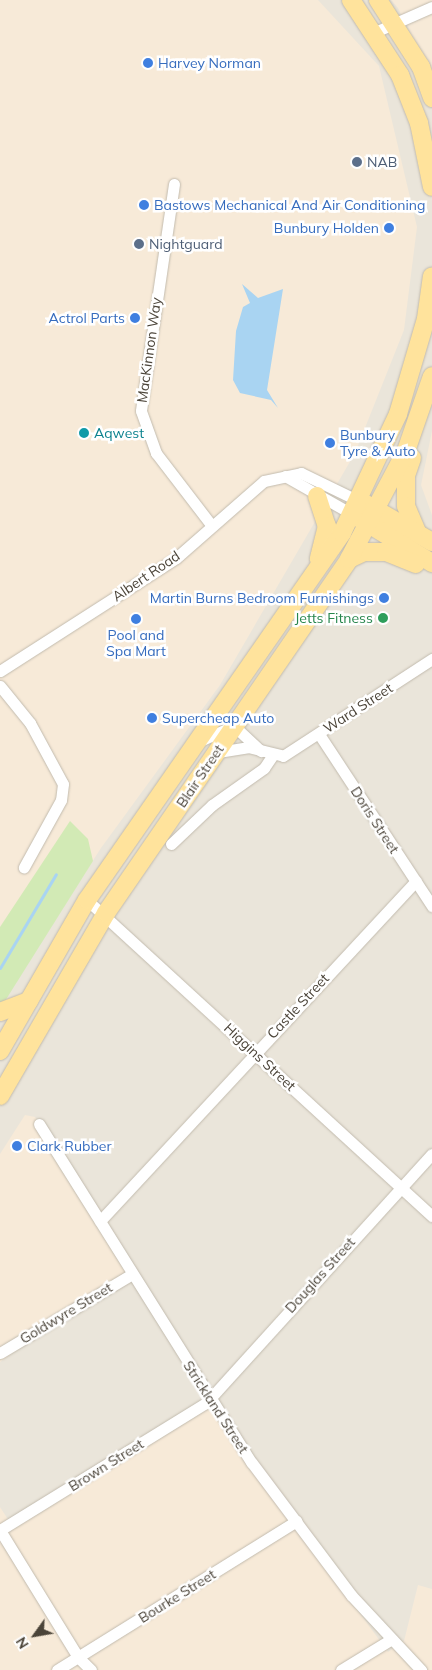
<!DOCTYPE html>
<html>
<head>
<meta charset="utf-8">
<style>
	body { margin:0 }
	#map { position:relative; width:432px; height:1670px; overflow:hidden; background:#f6f3ec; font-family:Mulish,sans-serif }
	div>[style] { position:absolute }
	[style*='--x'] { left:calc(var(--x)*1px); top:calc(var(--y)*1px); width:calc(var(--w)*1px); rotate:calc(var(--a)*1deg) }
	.residential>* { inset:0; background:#eae5da; transform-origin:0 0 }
	.commercial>* { inset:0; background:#f7ead8 }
	.green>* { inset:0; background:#d2eab5 }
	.water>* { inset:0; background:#a9d4f2 }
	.stream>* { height:3px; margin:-1.5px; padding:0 1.5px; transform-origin:1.5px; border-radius:1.5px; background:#a9d4f2 }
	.roads { filter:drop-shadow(0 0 1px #c2bbae) drop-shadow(0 0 1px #c2bbae) }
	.minor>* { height:11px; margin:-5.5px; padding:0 5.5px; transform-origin:5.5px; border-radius:5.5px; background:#fff }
	.primary>* { height:18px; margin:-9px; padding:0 9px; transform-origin:9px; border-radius:9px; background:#ffe39c }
	.dots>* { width:14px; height:14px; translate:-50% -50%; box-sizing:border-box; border:2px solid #fff; border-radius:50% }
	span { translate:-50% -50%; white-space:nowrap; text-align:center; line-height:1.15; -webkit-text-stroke:5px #fff; paint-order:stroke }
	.shop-label { font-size:14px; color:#366cbe }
	.left { translate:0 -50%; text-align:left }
	.right { translate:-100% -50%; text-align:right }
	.service-label { font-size:14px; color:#4e5e75 }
	.street-label { font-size:14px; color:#4b4439 }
	.culture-label { font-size:14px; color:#0d838f }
	.leisure-label { font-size:14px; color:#27864d }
	.north { position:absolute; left:10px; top:1610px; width:50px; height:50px; -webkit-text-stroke:4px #fff; paint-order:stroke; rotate:238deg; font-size:14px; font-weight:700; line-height:20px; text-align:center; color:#4b4439 }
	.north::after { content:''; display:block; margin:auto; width:18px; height:22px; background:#4b4439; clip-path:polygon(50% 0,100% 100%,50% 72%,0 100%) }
</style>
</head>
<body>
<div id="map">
	<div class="residential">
		<div style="left:0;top:0;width:432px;height:1670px"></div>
	</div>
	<div class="commercial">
		<div style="clip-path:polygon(0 0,318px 0,379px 66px,417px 227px,404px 330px,355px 453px,220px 685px,101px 848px,9px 993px,0 993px)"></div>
		<div style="clip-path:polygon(391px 0,432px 0,432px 77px,398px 8px)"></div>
		<div style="clip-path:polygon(432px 431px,432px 515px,421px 485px)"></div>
		<div style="clip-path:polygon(25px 1115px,35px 1117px,134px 1269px,0 1362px,0 1154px)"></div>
		<div style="clip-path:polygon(209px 1406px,388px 1652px,404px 1641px,418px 1585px,432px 1589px,432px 1670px,0 1670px,0 1507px,11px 1524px)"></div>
	</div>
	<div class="green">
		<div style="clip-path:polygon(70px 821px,88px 839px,93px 861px,0 1009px,0 927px)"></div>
	</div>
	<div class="water">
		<div style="clip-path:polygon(242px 284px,258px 298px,283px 289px,267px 390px,278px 408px,271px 400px,240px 393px,233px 380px,236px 331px,243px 307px,250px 303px)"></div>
	</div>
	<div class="stream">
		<div style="--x:0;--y:968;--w:109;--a:-59.2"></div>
	</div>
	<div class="roads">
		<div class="minor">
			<div style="--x:375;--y:32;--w:62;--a:-23.7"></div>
			<div style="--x:174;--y:184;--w:229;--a:98.3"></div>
			<div style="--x:141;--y:411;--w:45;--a:70.3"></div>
			<div style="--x:156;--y:453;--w:92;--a:52.5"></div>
			<div style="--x:285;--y:476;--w:77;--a:29.6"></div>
			<div style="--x:0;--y:671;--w:209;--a:-32.7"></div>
			<div style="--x:176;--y:558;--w:117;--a:-41.2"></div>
			<div style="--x:264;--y:481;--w:38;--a:-12"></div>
			<div style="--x:301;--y:473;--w:64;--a:25.8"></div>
			<div style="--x:0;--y:686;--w:48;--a:51"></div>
			<div style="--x:30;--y:723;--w:69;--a:61.6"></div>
			<div style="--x:63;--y:784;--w:16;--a:97"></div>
			<div style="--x:61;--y:800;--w:77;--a:118.9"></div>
			<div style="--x:319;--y:734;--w:206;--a:56.7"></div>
			<div style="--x:202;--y:740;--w:35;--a:-24"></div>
			<div style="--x:234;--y:726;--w:37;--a:43"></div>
			<div style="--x:218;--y:752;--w:30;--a:-9"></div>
			<div style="--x:248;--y:747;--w:36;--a:14"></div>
			<div style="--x:283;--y:756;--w:178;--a:-33.1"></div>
			<div style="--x:171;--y:844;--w:57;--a:-43.6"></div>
			<div style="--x:212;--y:805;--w:64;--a:-35.4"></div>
			<div style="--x:264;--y:768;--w:14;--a:-56"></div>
			<div style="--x:87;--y:900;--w:468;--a:42.5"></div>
			<div style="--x:39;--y:1124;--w:400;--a:57.9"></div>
			<div style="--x:252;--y:1463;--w:165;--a:53.1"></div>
			<div style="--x:351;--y:1595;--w:103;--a:47"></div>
			<div style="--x:100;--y:1221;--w:464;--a:-47.1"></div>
			<div style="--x:0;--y:1353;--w:154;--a:-30.9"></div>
			<div style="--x:57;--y:1670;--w:282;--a:-31.9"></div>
			<div style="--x:91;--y:1670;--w:18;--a:-135"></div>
			<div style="--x:78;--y:1657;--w:149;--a:-121.6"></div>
			<div style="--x:0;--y:1530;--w:242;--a:-31.7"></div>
			<div style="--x:206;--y:1403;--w:336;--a:-47.8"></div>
			<div style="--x:341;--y:1670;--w:57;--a:-31.5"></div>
		</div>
		<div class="primary">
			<div style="--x:351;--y:0;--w:90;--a:56.8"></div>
			<div style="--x:400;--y:75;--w:52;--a:68.4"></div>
			<div style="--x:419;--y:123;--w:65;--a:78.5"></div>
			<div style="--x:378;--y:0;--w:80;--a:57.3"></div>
			<div style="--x:421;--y:67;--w:33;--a:70"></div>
			<div style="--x:412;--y:458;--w:18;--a:109"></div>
			<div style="--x:406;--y:475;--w:31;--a:90"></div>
			<div style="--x:406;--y:506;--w:30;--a:67"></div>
			<div style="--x:317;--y:496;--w:32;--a:72"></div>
			<div style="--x:327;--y:526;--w:34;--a:104"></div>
			<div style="--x:366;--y:504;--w:76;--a:29.9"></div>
			<div style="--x:359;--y:518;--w:86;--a:31.7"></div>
			<div style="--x:349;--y:559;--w:17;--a:-25"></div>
			<div style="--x:364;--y:552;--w:22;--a:0"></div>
			<div style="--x:386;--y:552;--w:32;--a:22"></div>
			<div style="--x:0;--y:1012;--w:31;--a:-21"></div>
			<div style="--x:0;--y:1051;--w:174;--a:-60.1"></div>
			<div style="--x:87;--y:900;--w:447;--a:-55.2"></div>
			<div style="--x:342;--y:533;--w:132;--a:-64.8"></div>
			<div style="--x:398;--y:414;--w:99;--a:-73.6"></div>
			<div style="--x:426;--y:319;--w:43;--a:-82.1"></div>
			<div style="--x:0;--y:1096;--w:211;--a:-59.9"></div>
			<div style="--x:106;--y:913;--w:429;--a:-55.5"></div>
			<div style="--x:349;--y:559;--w:122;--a:-62.2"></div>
			<div style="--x:406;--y:451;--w:79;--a:-70.9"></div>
		</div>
	</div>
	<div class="dots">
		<div style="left:148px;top:63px;background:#3f7fe0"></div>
		<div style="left:357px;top:162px;background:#5c6f8a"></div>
		<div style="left:144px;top:205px;background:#3f7fe0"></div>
		<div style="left:389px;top:228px;background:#3f7fe0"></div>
		<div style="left:139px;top:244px;background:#5c6f8a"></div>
		<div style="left:135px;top:318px;background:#3f7fe0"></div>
		<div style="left:84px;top:433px;background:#0f9aa8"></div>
		<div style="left:330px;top:443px;background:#3f7fe0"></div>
		<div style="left:384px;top:598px;background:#3f7fe0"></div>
		<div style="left:383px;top:618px;background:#2e9e5b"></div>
		<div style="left:136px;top:619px;background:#3f7fe0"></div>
		<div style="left:152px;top:718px;background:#3f7fe0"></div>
		<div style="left:17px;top:1146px;background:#3f7fe0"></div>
	</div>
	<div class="shop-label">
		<span class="left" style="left:158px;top:63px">Harvey Norman</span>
		<span class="left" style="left:154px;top:205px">Bastows Mechanical And Air Conditioning</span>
		<span class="right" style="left:379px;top:228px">Bunbury Holden</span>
		<span class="right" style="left:125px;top:318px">Actrol Parts</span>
		<span class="left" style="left:340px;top:443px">Bunbury<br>Tyre &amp; Auto</span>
		<span class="right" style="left:374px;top:598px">Martin Burns Bedroom Furnishings</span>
		<span style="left:136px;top:643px">Pool and<br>Spa Mart</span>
		<span class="left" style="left:162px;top:718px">Supercheap Auto</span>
		<span class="left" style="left:27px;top:1146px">Clark Rubber</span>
	</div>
	<div class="service-label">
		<span class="left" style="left:367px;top:162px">NAB</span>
		<span class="left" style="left:149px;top:244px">Nightguard</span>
	</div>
	<div class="street-label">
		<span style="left:149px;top:350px;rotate:-82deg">MacKinnon Way</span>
		<span style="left:146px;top:576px;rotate:-34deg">Albert Road</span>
		<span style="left:358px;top:708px;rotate:-33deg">Ward Street</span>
		<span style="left:200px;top:776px;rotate:-56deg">Blair Street</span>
		<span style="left:375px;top:820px;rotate:57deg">Doris Street</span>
		<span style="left:298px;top:1006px;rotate:-47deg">Castle Street</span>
		<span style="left:260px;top:1057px;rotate:43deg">Higgins Street</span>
		<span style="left:320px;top:1275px;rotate:-48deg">Douglas Street</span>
		<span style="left:66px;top:1313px;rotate:-31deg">Goldwyre Street</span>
		<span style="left:216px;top:1407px;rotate:57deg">Strickland Street</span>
		<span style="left:106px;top:1465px;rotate:-32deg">Brown Street</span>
		<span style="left:177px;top:1596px;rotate:-32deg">Bourke Street</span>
	</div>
	<div class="culture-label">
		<span class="left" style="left:94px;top:433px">Aqwest</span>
	</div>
	<div class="leisure-label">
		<span class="right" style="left:373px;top:618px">Jetts Fitness</span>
	</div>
	<div class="north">N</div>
</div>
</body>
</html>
